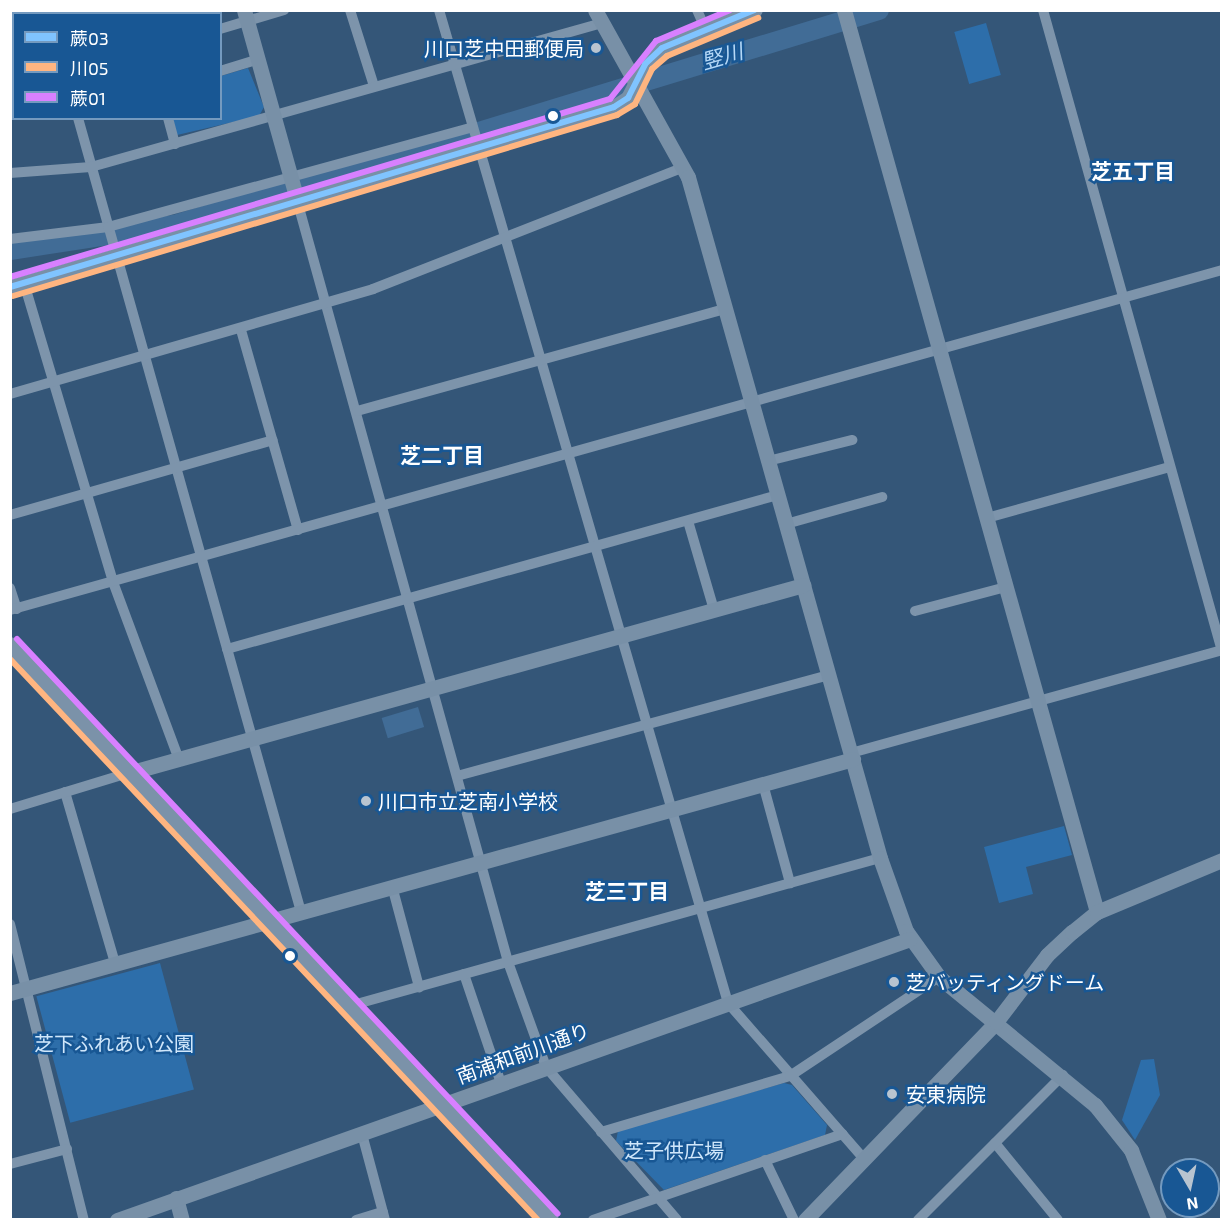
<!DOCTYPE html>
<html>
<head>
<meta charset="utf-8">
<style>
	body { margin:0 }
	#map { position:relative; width:1232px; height:1230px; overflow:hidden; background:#345678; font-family:"Exo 2","Noto Sans JP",sans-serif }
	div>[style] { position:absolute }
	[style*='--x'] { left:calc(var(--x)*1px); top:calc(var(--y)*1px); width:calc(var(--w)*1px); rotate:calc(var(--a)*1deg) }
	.green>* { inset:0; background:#2d6eaa; transform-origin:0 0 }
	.water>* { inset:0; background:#416c96; transform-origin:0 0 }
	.river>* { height:20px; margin:-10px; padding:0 10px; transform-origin:10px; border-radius:10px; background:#416c96 }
	.street>* { height:10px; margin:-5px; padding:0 5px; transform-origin:5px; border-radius:5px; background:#7d94ab }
	.secondary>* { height:15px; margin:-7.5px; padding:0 7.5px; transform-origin:7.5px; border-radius:7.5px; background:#7890a7 }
	.primary>* { height:16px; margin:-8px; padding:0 8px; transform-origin:8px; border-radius:8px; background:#7b92a9 }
	.bus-1>* { height:6px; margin:-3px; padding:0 3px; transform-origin:3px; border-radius:3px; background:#80c4ff }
	.bus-2>* { height:6px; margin:-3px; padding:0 3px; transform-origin:3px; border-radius:3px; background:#ffb580 }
	.bus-3>* { height:6px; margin:-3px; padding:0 3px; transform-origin:3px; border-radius:3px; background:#d880ff }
	.dots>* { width:16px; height:16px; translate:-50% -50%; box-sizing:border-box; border:3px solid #185794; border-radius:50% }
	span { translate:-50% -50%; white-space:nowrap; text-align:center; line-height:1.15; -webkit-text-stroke:5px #185794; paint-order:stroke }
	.poi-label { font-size:20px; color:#fff }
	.right { translate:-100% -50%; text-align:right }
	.left { translate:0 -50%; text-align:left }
	.park-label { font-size:20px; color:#d0e7fb }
	.street-label { font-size:20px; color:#fff }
	.water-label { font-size:21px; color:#b5d8f7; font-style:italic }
	.neighbourhood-label { font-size:21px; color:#fff; font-weight:700 }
	.frame { position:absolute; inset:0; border:12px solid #fff; pointer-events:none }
	.legend { position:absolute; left:12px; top:12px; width:210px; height:108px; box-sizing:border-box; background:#185794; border:2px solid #749abf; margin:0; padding:8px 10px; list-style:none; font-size:18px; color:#fff }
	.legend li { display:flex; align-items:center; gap:12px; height:30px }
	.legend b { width:30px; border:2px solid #749abf }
	.north { position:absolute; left:1160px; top:1158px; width:60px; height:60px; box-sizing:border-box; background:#185794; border:2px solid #749abf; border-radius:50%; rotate:171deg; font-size:16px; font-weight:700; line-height:24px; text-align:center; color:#fff }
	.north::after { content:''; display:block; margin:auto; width:21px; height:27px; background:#b8c4d0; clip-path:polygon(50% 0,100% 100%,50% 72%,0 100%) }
</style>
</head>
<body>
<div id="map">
	<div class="green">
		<div style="left:986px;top:23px;width:54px;height:33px;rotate:74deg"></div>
		<div style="clip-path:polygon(248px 68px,264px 107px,259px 116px,177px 135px,173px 119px,220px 118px,221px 76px)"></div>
		<div style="clip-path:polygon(1064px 826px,1072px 855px,1026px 867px,1033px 894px,999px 903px,984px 847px)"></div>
		<div style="left:160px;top:963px;width:131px;height:128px;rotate:75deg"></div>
		<div style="clip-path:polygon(1154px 1059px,1160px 1095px,1135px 1140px,1122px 1120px,1141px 1060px)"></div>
		<div style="clip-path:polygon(784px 1083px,792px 1085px,827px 1125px,825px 1135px,664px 1190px,616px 1141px,618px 1131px)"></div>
	</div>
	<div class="water">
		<div style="left:418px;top:707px;width:21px;height:38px;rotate:73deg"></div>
	</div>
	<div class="river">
		<div style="--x:10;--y:250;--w:166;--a:-8.7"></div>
		<div style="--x:174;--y:225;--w:737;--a:-16.96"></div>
	</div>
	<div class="street">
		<div style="--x:350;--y:10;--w:80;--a:72.5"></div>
		<div style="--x:439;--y:10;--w:1034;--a:73.77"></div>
		<div style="--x:728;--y:1003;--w:207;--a:48.9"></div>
		<div style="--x:697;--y:10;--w:20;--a:66"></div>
		<div style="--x:1043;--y:10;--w:666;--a:74.4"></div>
		<div style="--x:46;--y:14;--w:12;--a:-20"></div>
		<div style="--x:10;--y:24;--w:4;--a:-14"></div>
		<div style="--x:220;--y:29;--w:67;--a:-16.5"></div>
		<div style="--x:220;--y:71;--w:39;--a:-17"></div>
		<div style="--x:10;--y:88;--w:4;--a:0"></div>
		<div style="--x:78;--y:118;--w:825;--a:74.31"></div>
		<div style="--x:168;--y:118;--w:27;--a:75"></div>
		<div style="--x:10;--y:173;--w:81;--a:-4.2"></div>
		<div style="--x:91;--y:167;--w:531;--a:-15.74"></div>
		<div style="--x:298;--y:204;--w:787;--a:74.51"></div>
		<div style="--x:508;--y:962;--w:112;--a:70.1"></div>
		<div style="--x:546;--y:1067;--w:201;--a:49.4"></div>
		<div style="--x:10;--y:239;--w:99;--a:-7"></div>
		<div style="--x:108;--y:227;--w:378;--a:-15.3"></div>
		<div style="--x:24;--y:283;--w:312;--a:73.4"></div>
		<div style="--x:113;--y:582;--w:189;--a:69.6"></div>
		<div style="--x:241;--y:330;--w:208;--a:74.1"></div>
		<div style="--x:10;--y:394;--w:378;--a:-16.1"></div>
		<div style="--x:373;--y:289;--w:334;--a:-21.4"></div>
		<div style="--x:357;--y:411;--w:382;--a:-15.5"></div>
		<div style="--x:768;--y:461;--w:87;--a:-14"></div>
		<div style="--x:10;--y:515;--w:273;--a:-15.9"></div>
		<div style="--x:987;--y:518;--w:190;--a:-15.6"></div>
		<div style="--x:688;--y:521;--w:93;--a:73.7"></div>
		<div style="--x:786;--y:524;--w:100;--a:-15.7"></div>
		<div style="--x:10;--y:588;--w:22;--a:72"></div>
		<div style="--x:10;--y:610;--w:1259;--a:-15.67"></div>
		<div style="--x:915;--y:611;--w:94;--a:-14.8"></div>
		<div style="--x:227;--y:649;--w:572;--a:-15.62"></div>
		<div style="--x:851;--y:753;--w:385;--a:-15.5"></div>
		<div style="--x:457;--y:776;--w:385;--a:-15.2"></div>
		<div style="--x:763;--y:784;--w:103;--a:74.7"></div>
		<div style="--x:65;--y:792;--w:178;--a:73.7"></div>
		<div style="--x:10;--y:809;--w:127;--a:-16.9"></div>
		<div style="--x:392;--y:886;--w:105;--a:75"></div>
		<div style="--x:10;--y:924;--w:305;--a:76"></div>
		<div style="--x:464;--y:974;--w:115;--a:71.3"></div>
		<div style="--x:353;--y:1005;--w:547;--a:-15.59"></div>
		<div style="--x:601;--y:1132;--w:197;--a:-16.5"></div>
		<div style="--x:790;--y:1076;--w:179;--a:-33.6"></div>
		<div style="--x:362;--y:1134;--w:89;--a:75"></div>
		<div style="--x:995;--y:1143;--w:99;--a:50.7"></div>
		<div style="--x:765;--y:1160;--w:67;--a:64.2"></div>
		<div style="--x:10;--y:1164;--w:59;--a:-14.7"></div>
		<div style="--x:356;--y:1220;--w:28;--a:-17"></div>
		<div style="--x:593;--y:1220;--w:264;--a:-19"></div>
		<div style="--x:918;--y:1220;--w:205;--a:-45"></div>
	</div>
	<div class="secondary">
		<div style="--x:244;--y:10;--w:201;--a:74.4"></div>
		<div style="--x:595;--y:10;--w:191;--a:60.9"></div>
		<div style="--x:688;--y:177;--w:708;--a:74.25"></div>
		<div style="--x:880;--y:858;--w:77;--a:70.4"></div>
		<div style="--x:906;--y:931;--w:57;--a:54.3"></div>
		<div style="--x:939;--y:977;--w:202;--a:39.4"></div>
		<div style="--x:1095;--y:1105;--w:58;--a:51.3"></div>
		<div style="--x:1131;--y:1150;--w:75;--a:68.2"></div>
		<div style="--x:844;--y:10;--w:937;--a:74.33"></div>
		<div style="--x:10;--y:287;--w:630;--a:-16.59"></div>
		<div style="--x:614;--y:107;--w:17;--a:-33"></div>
		<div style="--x:628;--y:98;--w:38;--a:-63"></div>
		<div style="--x:645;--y:64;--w:23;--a:-43"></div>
		<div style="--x:662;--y:48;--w:100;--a:-22.2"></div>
		<div style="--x:132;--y:772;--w:697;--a:-15.57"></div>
		<div style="--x:10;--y:993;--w:875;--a:-15.51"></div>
		<div style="--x:176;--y:1198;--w:23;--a:75"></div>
		<div style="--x:117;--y:1220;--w:841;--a:-19.51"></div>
		<div style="--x:805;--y:1220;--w:275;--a:-46"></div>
		<div style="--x:996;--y:1022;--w:84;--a:-52.7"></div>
		<div style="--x:1047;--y:955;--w:34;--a:-43"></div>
		<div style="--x:1072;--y:932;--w:32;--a:-39"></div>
		<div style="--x:1097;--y:912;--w:135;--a:-22.6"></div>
	</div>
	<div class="primary">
		<div style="--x:10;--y:645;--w:789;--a:46.75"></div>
	</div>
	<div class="bus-1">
		<div style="--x:10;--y:287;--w:630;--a:-16.59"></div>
		<div style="--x:614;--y:107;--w:17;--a:-33"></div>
		<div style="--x:628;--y:98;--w:38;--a:-63"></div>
		<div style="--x:645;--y:64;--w:23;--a:-43"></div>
		<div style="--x:662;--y:48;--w:100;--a:-22.4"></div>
	</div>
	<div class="bus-2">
		<div style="--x:13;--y:296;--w:631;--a:-16.68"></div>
		<div style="--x:617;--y:115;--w:21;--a:-31"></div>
		<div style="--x:635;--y:104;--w:39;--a:-64"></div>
		<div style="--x:652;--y:69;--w:20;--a:-41"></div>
		<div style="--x:667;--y:56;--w:99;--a:-22.7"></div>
		<div style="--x:10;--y:659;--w:770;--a:46.74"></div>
	</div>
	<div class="bus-3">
		<div style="--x:10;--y:277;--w:626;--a:-16.52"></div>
		<div style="--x:610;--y:99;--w:74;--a:-51.6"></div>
		<div style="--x:656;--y:41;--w:80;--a:-22.7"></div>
		<div style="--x:17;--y:639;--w:789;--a:46.75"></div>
	</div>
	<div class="dots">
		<div style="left:596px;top:48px;background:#b8c4d0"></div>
		<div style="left:553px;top:116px;background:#fff"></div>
		<div style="left:366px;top:801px;background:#b8c4d0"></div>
		<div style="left:290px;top:956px;background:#fff"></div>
		<div style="left:894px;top:982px;background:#b8c4d0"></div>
		<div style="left:892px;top:1094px;background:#b8c4d0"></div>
	</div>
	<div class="poi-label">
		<span class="right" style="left:584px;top:48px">川口芝中田郵便局</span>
		<span class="left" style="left:378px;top:801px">川口市立芝南小学校</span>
		<span class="left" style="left:906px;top:982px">芝バッティングドーム</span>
		<span class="left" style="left:906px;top:1094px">安東病院</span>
	</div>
	<div class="park-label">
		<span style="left:114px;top:1043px">芝下ふれあい公園</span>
		<span style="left:674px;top:1150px">芝子供広場</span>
	</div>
	<div class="street-label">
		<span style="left:523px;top:1053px;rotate:-20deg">南浦和前川通り</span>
	</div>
	<div class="water-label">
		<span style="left:722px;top:56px;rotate:-16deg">竪川</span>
	</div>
	<div class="neighbourhood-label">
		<span style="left:1133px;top:171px">芝五丁目</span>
		<span style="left:442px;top:455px">芝二丁目</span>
		<span style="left:627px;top:891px">芝三丁目</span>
	</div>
	<div class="frame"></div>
	<ul class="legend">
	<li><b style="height:8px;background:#80c4ff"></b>蕨03</li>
	<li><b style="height:8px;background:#ffb580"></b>川05</li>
	<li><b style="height:8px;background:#d880ff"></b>蕨01</li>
	</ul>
	<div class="north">N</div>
</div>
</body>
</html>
